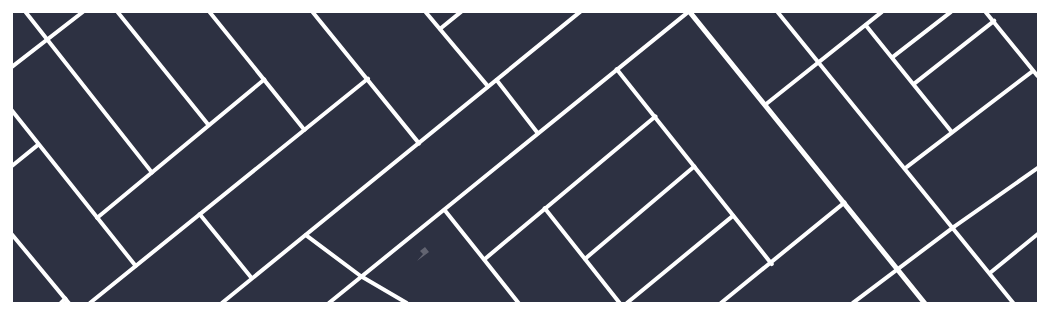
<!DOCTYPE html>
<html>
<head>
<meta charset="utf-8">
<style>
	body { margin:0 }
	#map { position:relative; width:1050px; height:315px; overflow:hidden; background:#2d3142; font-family:"Noto Sans",sans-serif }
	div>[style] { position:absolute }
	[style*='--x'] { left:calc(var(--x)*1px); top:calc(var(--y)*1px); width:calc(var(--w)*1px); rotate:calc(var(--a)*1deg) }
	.building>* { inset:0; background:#626471 }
	.minor>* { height:3.5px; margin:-1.75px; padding:0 1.75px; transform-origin:1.75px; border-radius:1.75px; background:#fff }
	.tertiary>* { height:4.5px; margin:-2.25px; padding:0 2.25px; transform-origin:2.25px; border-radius:2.25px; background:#fff }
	span { translate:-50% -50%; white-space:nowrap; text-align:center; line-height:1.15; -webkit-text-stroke:3.5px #fff; paint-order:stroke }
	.frame { position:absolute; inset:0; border:13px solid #fff; pointer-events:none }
</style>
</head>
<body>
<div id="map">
	<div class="building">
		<div style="clip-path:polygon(425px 247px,429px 252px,417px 261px,423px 254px,420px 251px)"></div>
	</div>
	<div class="minor">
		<div style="--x:26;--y:12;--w:204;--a:51.8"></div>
		<div style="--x:118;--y:12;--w:145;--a:51.2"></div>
		<div style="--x:210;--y:12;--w:151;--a:51.2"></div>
		<div style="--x:313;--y:12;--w:169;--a:51"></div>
		<div style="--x:426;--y:12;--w:97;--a:50"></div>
		<div style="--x:778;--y:12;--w:375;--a:51"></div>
		<div style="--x:986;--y:12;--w:82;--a:50.9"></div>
		<div style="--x:866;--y:25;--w:137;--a:51.2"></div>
		<div style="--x:440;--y:29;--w:27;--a:-39"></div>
		<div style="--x:893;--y:57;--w:73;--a:-37.8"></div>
		<div style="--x:12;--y:67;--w:90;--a:-37.8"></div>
		<div style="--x:617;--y:69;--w:249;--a:51.5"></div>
		<div style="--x:497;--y:80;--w:67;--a:52.3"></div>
		<div style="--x:914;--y:84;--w:102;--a:-38.2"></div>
		<div style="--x:765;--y:105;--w:149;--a:-38.5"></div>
		<div style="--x:12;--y:110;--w:199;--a:51.5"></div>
		<div style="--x:12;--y:166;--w:33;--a:-39"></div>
		<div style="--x:907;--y:167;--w:158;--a:-37.3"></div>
		<div style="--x:545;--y:208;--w:121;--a:51.7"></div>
		<div style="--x:445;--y:210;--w:119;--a:51.5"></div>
		<div style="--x:200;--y:214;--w:82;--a:50.9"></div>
		<div style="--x:97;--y:218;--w:217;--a:-39.6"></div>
		<div style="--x:12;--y:234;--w:89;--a:50.4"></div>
		<div style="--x:306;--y:235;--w:69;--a:36.7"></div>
		<div style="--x:361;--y:276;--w:53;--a:30.4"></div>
		<div style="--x:485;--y:259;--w:222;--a:-39.9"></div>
		<div style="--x:585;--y:259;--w:143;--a:-40.2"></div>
		<div style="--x:990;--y:273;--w:62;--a:-39.1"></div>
		<div style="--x:61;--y:303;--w:6;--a:-45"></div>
		<div style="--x:90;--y:303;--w:357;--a:-38.9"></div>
		<div style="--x:222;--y:303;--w:461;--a:-39.1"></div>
		<div style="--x:329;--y:303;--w:462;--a:-39"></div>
		<div style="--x:627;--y:303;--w:137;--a:-39.4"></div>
		<div style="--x:721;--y:303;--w:159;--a:-39.1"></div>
		<div style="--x:853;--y:303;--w:126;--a:-37"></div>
		<div style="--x:954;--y:227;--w:103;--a:-35.1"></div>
	</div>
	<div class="tertiary">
		<div style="--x:690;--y:12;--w:374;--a:51.1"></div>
	</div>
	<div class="frame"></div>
</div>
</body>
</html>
